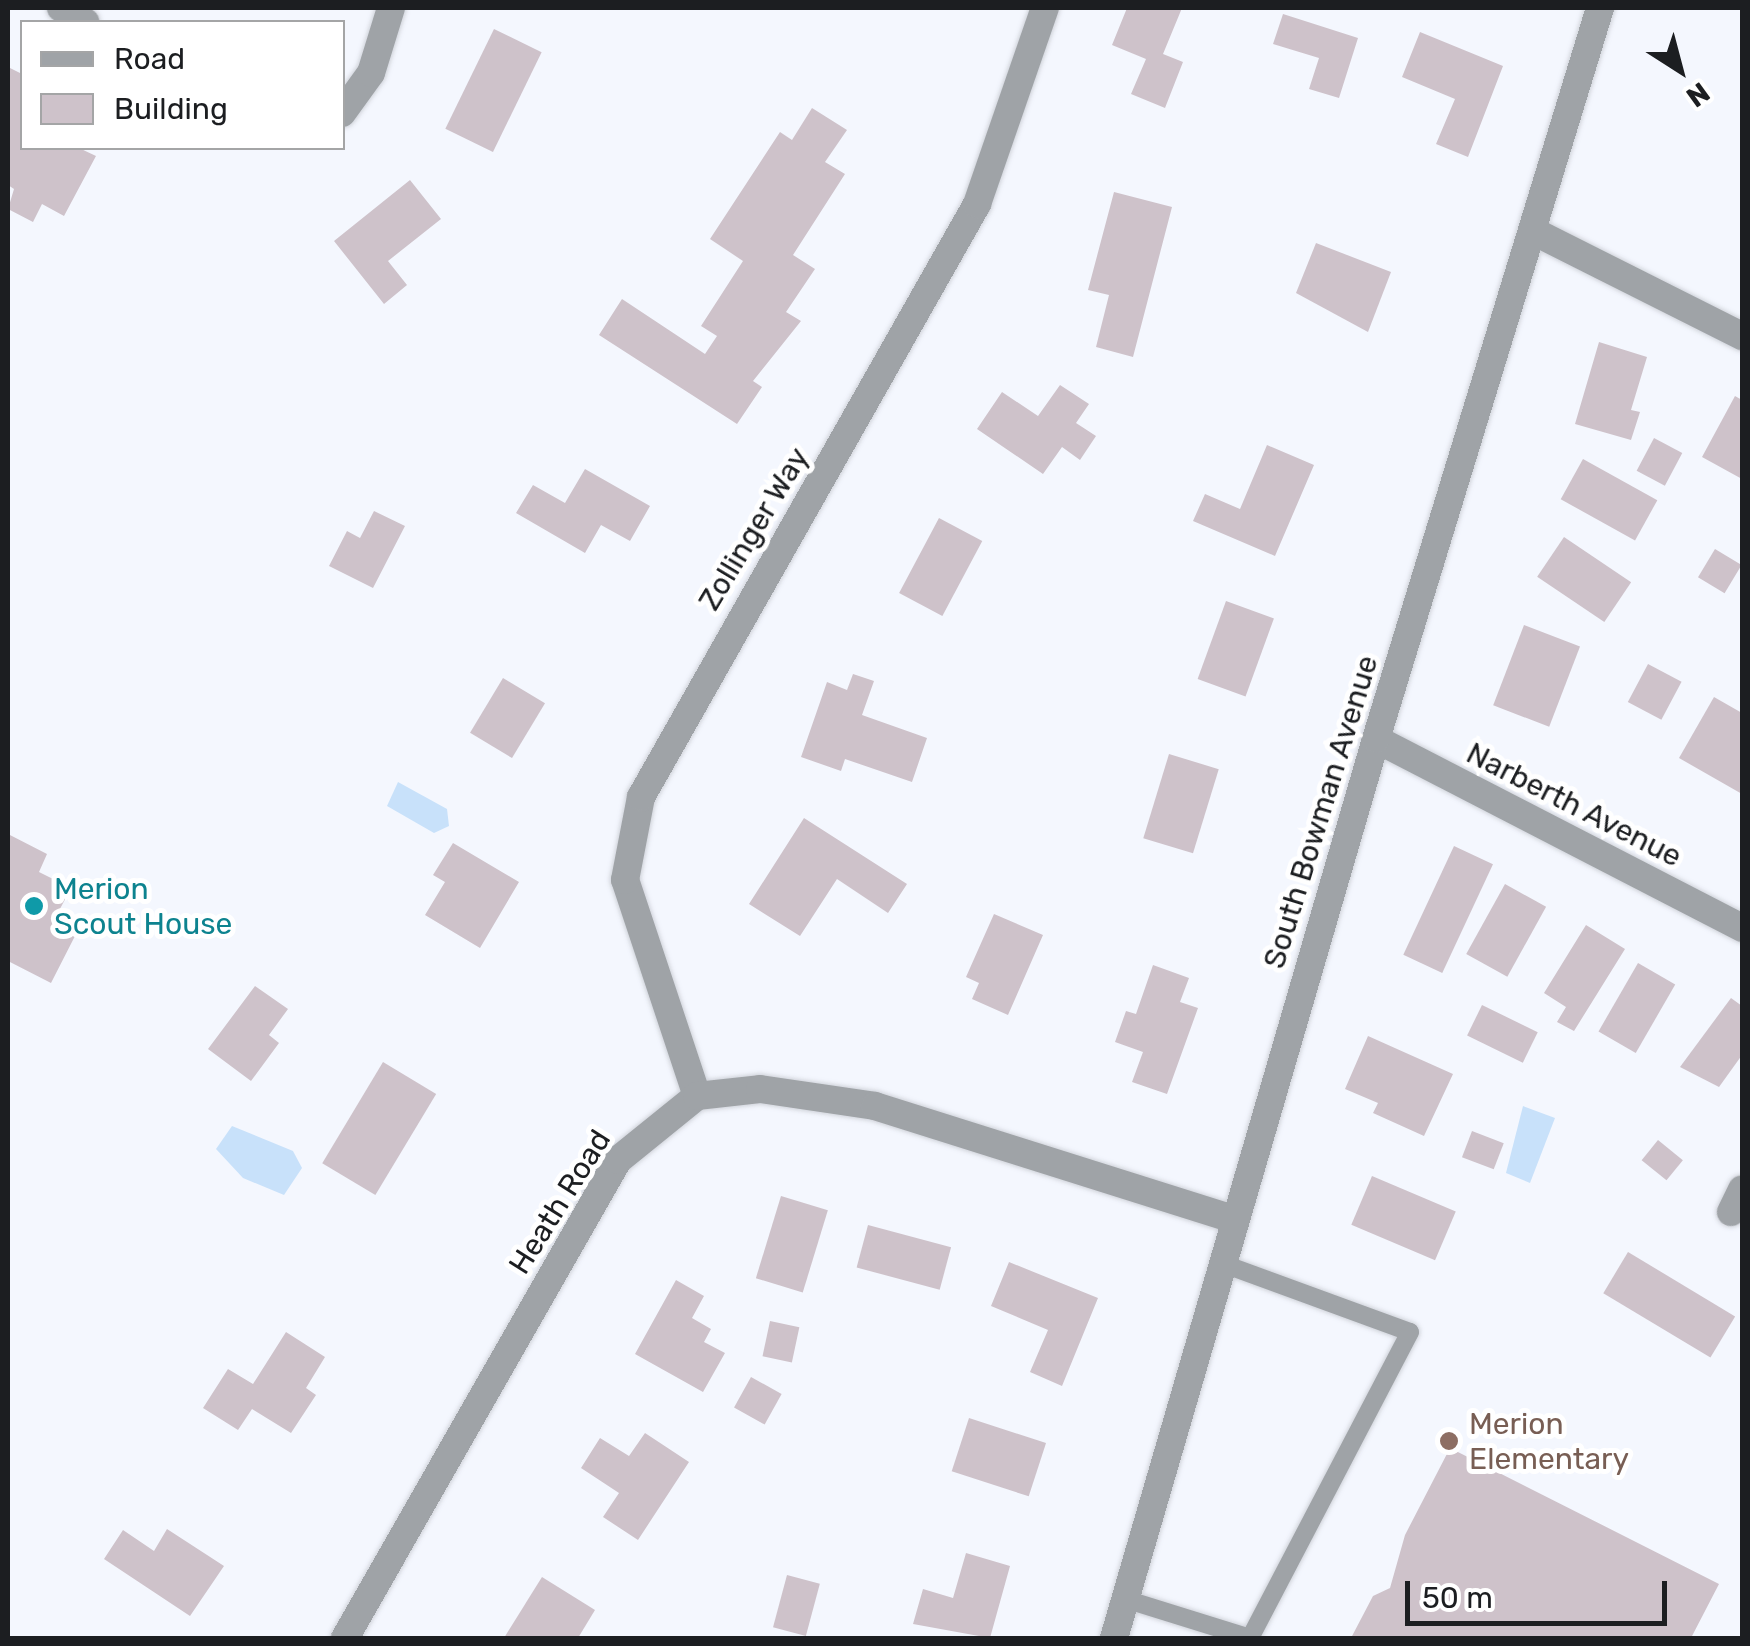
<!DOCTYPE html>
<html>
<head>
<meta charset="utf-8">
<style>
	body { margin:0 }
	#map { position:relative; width:1750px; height:1646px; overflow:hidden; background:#f4f7fe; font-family:Rubik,sans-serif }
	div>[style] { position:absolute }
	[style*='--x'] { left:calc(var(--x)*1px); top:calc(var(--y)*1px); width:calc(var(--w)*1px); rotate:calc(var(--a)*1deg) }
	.water>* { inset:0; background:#c8e1fa }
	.building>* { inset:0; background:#cec2ca; transform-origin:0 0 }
	.roads { filter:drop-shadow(0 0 2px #d1d4db) drop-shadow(0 0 2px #d1d4db) }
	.service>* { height:18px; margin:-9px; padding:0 9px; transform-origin:9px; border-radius:9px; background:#9fa3a7 }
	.minor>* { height:28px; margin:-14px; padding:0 14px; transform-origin:14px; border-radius:14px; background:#9fa3a7 }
	.tertiary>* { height:28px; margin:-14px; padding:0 14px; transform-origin:14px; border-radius:14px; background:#9fa3a7 }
	.dots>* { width:28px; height:28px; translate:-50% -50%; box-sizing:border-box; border:5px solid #fff; border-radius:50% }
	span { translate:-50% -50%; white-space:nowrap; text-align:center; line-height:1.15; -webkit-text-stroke:10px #fff; paint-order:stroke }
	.street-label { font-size:30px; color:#1c1e21 }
	.culture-label { font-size:30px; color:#0d838f }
	.left { translate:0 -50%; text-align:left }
	.education-label { font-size:30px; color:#785e54 }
	.frame { position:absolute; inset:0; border:10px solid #1c1e21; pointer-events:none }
	.legend { position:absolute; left:20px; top:20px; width:325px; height:130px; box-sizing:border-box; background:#fff; border:2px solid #a4a5a6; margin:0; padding:12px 18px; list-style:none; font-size:30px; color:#1c1e21 }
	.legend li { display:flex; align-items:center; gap:20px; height:50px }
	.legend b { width:50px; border:2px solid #a4a5a6 }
	.north { position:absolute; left:1630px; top:20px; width:100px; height:100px; -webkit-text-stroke:8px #fff; paint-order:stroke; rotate:144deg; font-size:28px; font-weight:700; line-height:40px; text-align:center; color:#1c1e21 }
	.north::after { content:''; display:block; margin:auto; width:35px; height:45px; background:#1c1e21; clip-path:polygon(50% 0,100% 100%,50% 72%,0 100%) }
	.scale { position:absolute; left:1405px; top:1581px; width:262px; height:45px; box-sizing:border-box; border:5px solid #1c1e21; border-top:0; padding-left:12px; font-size:30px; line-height:35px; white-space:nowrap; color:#1c1e21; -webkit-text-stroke:8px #fff; paint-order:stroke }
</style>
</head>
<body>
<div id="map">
	<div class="water">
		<div style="clip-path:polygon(398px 782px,447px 809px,449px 826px,434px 833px,387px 806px)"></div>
		<div style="clip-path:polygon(1523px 1106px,1555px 1118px,1530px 1183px,1506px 1173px)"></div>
		<div style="clip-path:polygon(232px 1126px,293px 1151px,302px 1168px,284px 1195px,243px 1178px,216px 1149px)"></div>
	</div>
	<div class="building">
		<div style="clip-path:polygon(1127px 8px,1182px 8px,1163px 54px,1183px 62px,1165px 108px,1131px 94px,1146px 59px,1112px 45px)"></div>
		<div style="clip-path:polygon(1283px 14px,1358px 38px,1339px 98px,1309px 89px,1319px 58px,1273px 44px)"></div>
		<div style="left:494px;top:29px;width:53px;height:111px;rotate:26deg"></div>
		<div style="clip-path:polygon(1420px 32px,1503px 66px,1468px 157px,1436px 144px,1455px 99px,1402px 77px)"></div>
		<div style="clip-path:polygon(10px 68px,22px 74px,22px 148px,79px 148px,96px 156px,64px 216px,42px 204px,33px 222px,8px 209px,14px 189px,8px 185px)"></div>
		<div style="clip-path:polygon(812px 108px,847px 130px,825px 162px,845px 174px,793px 255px,815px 269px,786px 312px,801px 321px,753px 381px,762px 387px,737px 424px,599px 335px,622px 299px,705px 354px,717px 336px,701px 326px,743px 261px,710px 239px,780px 132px,792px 140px)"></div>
		<div style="clip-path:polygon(410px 180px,441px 219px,388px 261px,407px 285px,384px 304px,334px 241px)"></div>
		<div style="clip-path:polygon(1114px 192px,1172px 207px,1133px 357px,1096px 347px,1109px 295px,1088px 290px)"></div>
		<div style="clip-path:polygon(1316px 243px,1391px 272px,1368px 332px,1296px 293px)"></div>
		<div style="clip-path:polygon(1599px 342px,1647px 357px,1631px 410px,1640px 412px,1631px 440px,1575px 424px)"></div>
		<div style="clip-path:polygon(1060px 385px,1089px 404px,1076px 423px,1096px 436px,1080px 460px,1062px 447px,1043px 474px,977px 429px,1002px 392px,1038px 416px)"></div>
		<div style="clip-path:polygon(1735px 396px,1742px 400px,1742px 479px,1702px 457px)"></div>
		<div style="left:1654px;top:438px;width:32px;height:37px;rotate:28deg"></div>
		<div style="clip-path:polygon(1267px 445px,1314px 465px,1275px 556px,1193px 521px,1205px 494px,1240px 509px)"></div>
		<div style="left:1583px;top:459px;width:85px;height:46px;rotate:29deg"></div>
		<div style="clip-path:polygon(585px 469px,650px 506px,630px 541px,601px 525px,585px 553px,516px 513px,533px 485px,565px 503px)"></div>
		<div style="clip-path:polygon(374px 511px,405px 526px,373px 588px,329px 566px,347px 531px,360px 538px)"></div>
		<div style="left:939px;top:518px;width:49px;height:85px;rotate:28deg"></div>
		<div style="left:1564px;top:537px;width:81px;height:48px;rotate:34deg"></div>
		<div style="left:1715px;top:549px;width:31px;height:33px;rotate:31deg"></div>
		<div style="left:1226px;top:601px;width:51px;height:83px;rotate:20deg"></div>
		<div style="left:1524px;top:625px;width:60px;height:86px;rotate:21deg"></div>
		<div style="left:1648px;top:664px;width:38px;height:43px;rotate:28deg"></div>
		<div style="clip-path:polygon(853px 674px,874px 681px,862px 715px,927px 738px,912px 782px,845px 759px,841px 771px,801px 757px,827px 682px,847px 690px)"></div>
		<div style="left:503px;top:678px;width:49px;height:64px;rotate:31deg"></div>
		<div style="clip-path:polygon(1714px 697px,1742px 713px,1742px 794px,1679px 758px)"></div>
		<div style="left:1169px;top:754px;width:52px;height:88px;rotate:17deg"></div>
		<div style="clip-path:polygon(804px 818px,907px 884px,888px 913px,837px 879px,800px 936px,749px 904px)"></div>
		<div style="clip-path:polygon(8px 834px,47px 854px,39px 872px,71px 888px,52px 924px,75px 936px,51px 983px,8px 961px)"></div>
		<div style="clip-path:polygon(453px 843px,519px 882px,480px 948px,425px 915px,445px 882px,433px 875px)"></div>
		<div style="left:1454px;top:846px;width:43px;height:120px;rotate:25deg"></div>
		<div style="left:1505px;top:884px;width:47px;height:80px;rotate:29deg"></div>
		<div style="clip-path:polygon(994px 914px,1043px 935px,1008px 1015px,972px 999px,979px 983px,966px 977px)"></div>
		<div style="clip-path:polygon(1586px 925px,1625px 949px,1574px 1031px,1557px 1022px,1566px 1007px,1544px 993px)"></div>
		<div style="left:1638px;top:963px;width:43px;height:79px;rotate:30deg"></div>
		<div style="clip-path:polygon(1153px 965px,1189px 978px,1180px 1002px,1198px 1008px,1167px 1094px,1132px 1082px,1143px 1052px,1115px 1042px,1126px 1011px,1136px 1014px)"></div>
		<div style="clip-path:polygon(255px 986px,288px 1009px,269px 1035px,279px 1043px,251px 1081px,208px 1049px)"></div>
		<div style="clip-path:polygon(1731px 998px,1742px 1006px,1742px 1055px,1719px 1087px,1680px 1067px)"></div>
		<div style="left:1482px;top:1005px;width:62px;height:34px;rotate:26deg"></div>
		<div style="clip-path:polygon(1368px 1036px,1453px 1074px,1424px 1136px,1373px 1113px,1378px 1103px,1345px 1089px)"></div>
		<div style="left:383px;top:1062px;width:62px;height:118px;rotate:31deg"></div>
		<div style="left:1472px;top:1131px;width:34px;height:28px;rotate:21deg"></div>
		<div style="left:1658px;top:1140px;width:32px;height:26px;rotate:39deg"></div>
		<div style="left:1372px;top:1176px;width:91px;height:53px;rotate:23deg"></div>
		<div style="left:781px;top:1196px;width:49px;height:86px;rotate:17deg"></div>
		<div style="left:868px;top:1225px;width:86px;height:44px;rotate:15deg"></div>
		<div style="left:1628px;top:1252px;width:125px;height:48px;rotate:31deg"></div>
		<div style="clip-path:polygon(1009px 1262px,1098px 1298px,1062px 1386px,1030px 1372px,1048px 1330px,991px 1306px)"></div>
		<div style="clip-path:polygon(676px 1280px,704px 1296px,692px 1318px,711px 1329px,704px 1342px,725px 1353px,703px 1392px,635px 1354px)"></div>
		<div style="left:770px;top:1321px;width:30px;height:36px;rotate:12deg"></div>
		<div style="clip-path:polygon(286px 1332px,325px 1357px,306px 1388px,316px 1395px,291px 1433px,252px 1409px,238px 1430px,203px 1408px,228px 1369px,253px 1384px)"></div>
		<div style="left:751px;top:1377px;width:35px;height:35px;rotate:29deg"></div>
		<div style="left:969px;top:1418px;width:81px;height:56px;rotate:18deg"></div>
		<div style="clip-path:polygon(645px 1433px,689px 1462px,638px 1540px,603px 1517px,619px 1493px,581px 1468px,600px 1438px,629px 1456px)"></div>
		<div style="clip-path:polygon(1450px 1448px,1719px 1584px,1691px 1638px,1351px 1638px,1373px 1596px,1390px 1588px,1405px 1535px)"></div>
		<div style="clip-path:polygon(167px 1529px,224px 1566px,190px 1616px,104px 1559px,123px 1530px,154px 1551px)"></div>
		<div style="clip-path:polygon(966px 1553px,1010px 1566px,990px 1638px,913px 1624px,923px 1589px,953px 1598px)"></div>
		<div style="left:787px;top:1575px;width:34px;height:54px;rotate:15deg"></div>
		<div style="clip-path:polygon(542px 1577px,595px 1610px,578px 1638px,504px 1638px)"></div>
	</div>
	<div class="roads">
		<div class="service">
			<div style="--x:1221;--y:1263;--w:201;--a:20.1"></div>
			<div style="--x:1410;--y:1332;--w:345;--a:117.6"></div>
			<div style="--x:1125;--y:1599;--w:131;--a:17.3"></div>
		</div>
		<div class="minor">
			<div style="--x:61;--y:8;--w:28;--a:30"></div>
			<div style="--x:342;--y:113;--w:49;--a:-54.1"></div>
			<div style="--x:371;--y:73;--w:68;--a:-72.9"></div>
			<div style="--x:1535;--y:232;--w:232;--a:26.7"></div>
			<div style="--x:1376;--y:739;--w:412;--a:27.3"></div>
			<div style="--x:697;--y:1096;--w:228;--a:-108.4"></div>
			<div style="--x:625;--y:880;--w:85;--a:-79.1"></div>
			<div style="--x:641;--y:797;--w:682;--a:-60.46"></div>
			<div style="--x:977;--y:204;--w:207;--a:-70.9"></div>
			<div style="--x:1731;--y:1212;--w:25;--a:-64"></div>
			<div style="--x:345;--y:1638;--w:550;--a:-60.27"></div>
			<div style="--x:618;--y:1160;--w:102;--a:-39"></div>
			<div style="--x:697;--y:1096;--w:63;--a:-6.3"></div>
			<div style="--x:760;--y:1089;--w:116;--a:8.4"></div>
			<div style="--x:875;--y:1106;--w:376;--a:17.5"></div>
		</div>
		<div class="tertiary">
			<div style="--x:1114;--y:1638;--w:936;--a:-73.75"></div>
			<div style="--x:1376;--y:739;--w:765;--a:-72.96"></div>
		</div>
	</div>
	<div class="dots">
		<div style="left:34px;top:906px;background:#0f9aa8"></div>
		<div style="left:1449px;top:1441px;background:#8d6e63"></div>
	</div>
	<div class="street-label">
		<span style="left:754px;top:529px;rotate:-59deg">Zollinger Way</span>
		<span style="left:1574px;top:805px;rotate:27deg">Narberth Avenue</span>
		<span style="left:1321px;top:812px;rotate:-73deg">South Bowman Avenue</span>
		<span style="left:560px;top:1202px;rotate:-58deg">Heath Road</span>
	</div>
	<div class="culture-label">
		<span class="left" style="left:54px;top:906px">Merion<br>Scout House</span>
	</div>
	<div class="education-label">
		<span class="left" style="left:1469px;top:1441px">Merion<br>Elementary</span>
	</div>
	<div class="frame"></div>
	<ul class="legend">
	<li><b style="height:12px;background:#9fa3a7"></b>Road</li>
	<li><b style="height:28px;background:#cec2ca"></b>Building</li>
	</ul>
	<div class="north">N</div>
	<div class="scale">50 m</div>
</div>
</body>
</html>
